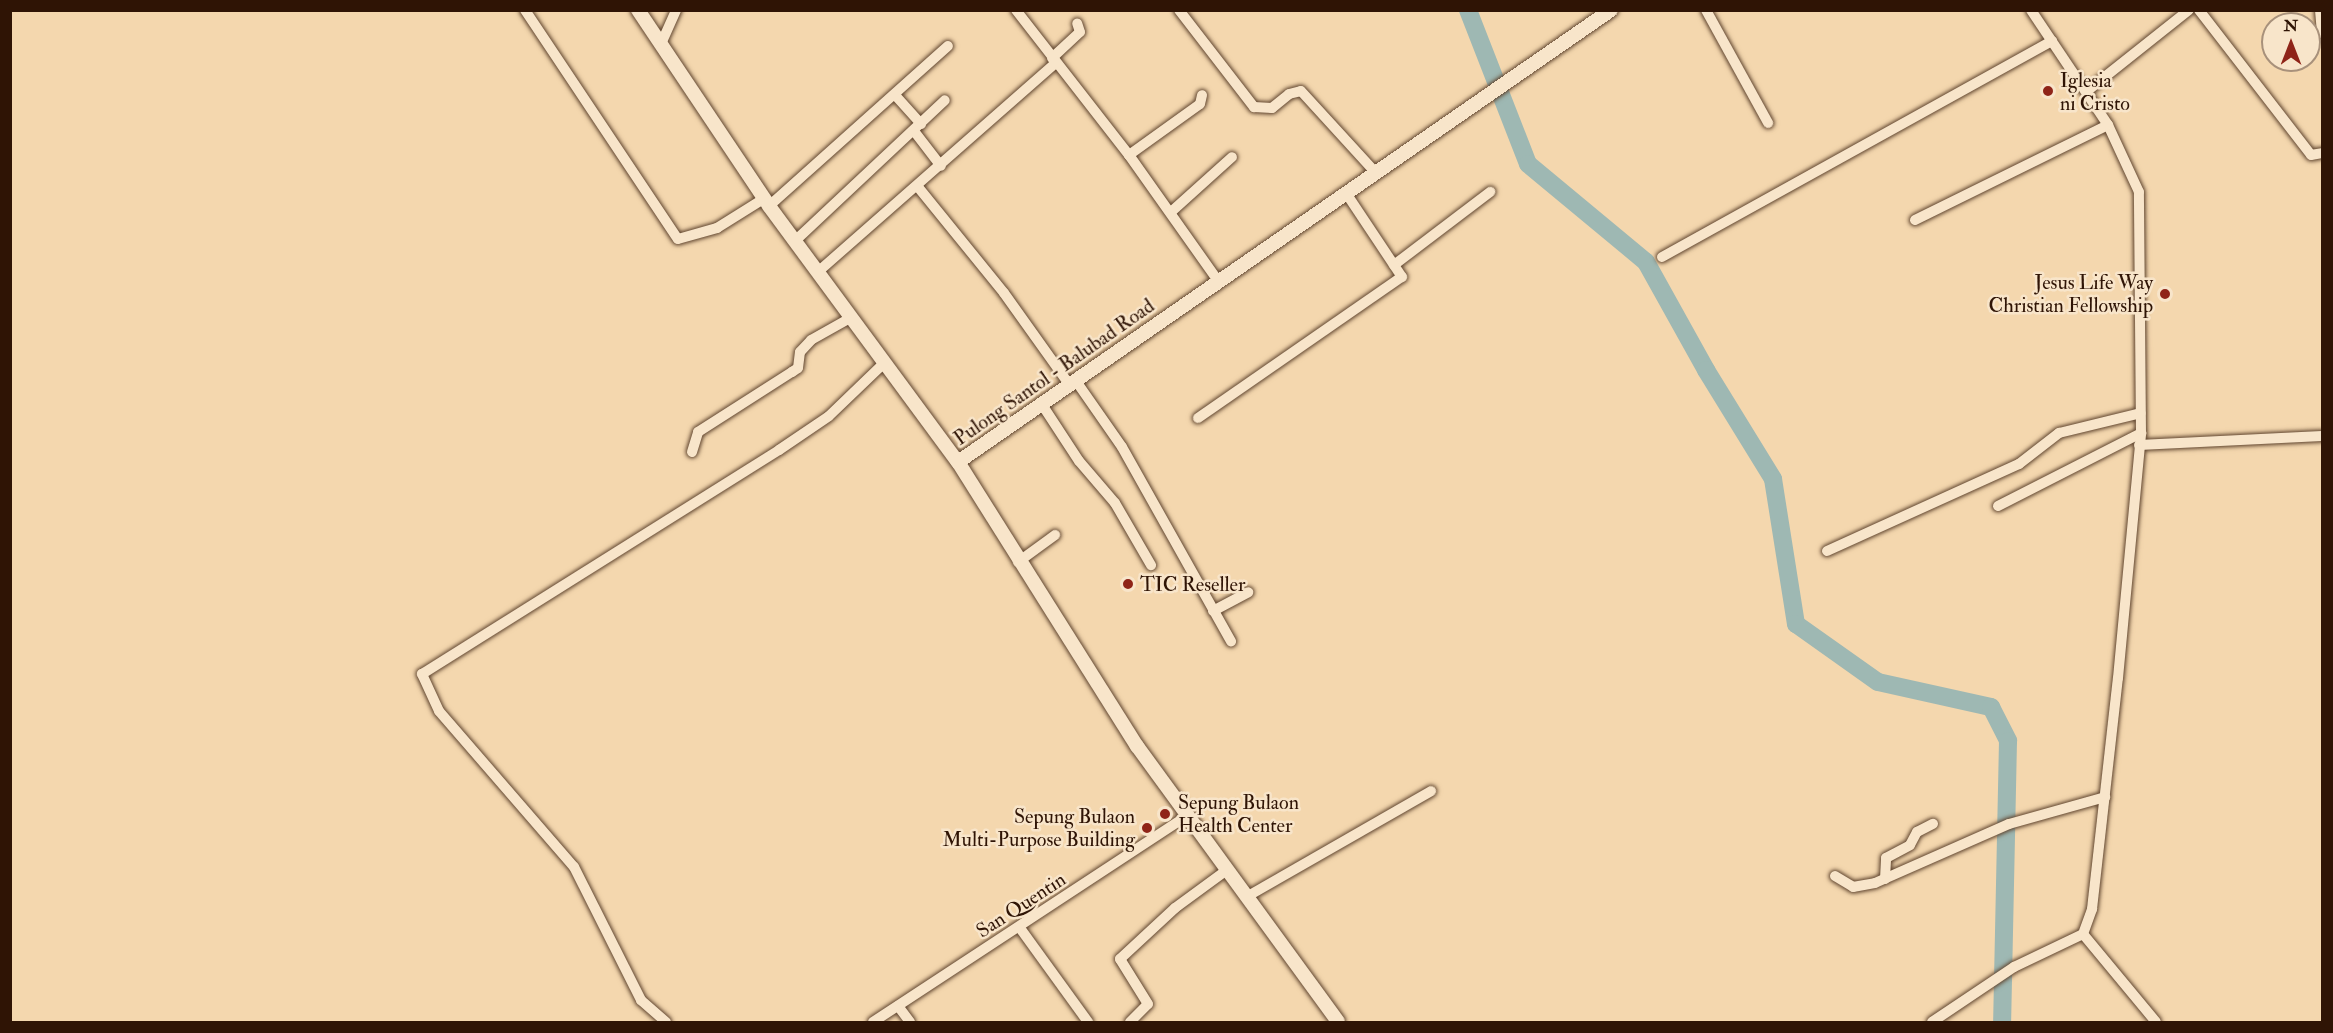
<!DOCTYPE html>
<html>
<head>
<meta charset="utf-8">
<style>
	body { margin:0 }
	#map { position:relative; width:2333px; height:1033px; overflow:hidden; background:#f4d7ae; font-family:"IM FELL Double Pica",serif }
	div>[style] { position:absolute }
	[style*='--x'] { left:calc(var(--x)*1px); top:calc(var(--y)*1px); width:calc(var(--w)*1px); rotate:calc(var(--a)*1deg) }
	.river>* { height:18px; margin:-9px; padding:0 9px; transform-origin:9px; border-radius:9px; background:#9eb8b3 }
	.roads { filter:drop-shadow(0 0 2px #60452f) drop-shadow(0 0 2px #60452f) }
	.minor>* { height:10px; margin:-5px; padding:0 5px; transform-origin:5px; border-radius:5px; background:#f8e5ca }
	.tertiary>* { height:14px; margin:-7px; padding:0 7px; transform-origin:7px; border-radius:7px; background:#f8e5ca }
	.dots>* { width:16px; height:16px; translate:-50% -50%; box-sizing:border-box; border:3px solid #f8e5ca; border-radius:50% }
	span { translate:-50% -50%; white-space:nowrap; text-align:center; line-height:1.15; -webkit-text-stroke:5px #f8e5ca; paint-order:stroke }
	.poi-label { font-size:20px; color:#2f1405 }
	.left { translate:0 -50%; text-align:left }
	.right { translate:-100% -50%; text-align:right }
	.street-label { font-size:20px; color:#2f1405 }
	.frame { position:absolute; inset:0; border:12px solid #2f1405; pointer-events:none }
	.north { position:absolute; left:2261px; top:12px; width:60px; height:60px; box-sizing:border-box; background:#f8e5ca; border:2px solid #a8917b; border-radius:50%; rotate:0deg; font-size:16px; font-weight:700; line-height:24px; text-align:center; color:#2f1405 }
	.north::after { content:''; display:block; margin:auto; width:21px; height:27px; background:#8f2418; clip-path:polygon(50% 0,100% 100%,50% 72%,0 100%) }
</style>
</head>
<body>
<div id="map">
	<div class="river">
		<div style="--x:1468;--y:10;--w:165;--a:68.7"></div>
		<div style="--x:1528;--y:164;--w:153;--a:39.7"></div>
		<div style="--x:1646;--y:262;--w:124;--a:60.9"></div>
		<div style="--x:1706;--y:370;--w:128;--a:58.4"></div>
		<div style="--x:1773;--y:479;--w:147;--a:81"></div>
		<div style="--x:1796;--y:624;--w:100;--a:35.3"></div>
		<div style="--x:1878;--y:682;--w:116;--a:12.5"></div>
		<div style="--x:1991;--y:707;--w:38;--a:63"></div>
		<div style="--x:2008;--y:741;--w:281;--a:91.2"></div>
	</div>
	<div class="roads">
		<div class="minor">
			<div style="--x:525;--y:10;--w:275;--a:56.3"></div>
			<div style="--x:678;--y:239;--w:41;--a:-15.8"></div>
			<div style="--x:717;--y:228;--w:57;--a:-32"></div>
			<div style="--x:1016;--y:10;--w:184;--a:52.1"></div>
			<div style="--x:1129;--y:155;--w:156;--a:54.7"></div>
			<div style="--x:1179;--y:10;--w:123;--a:52.3"></div>
			<div style="--x:1254;--y:107;--w:18;--a:3"></div>
			<div style="--x:1272;--y:108;--w:22;--a:-39"></div>
			<div style="--x:1289;--y:94;--w:12;--a:-14"></div>
			<div style="--x:1301;--y:91;--w:111;--a:47.6"></div>
			<div style="--x:1706;--y:10;--w:129;--a:61.2"></div>
			<div style="--x:2199;--y:10;--w:183;--a:52.3"></div>
			<div style="--x:2311;--y:155;--w:11;--a:-10"></div>
			<div style="--x:2320;--y:10;--w:23;--a:85"></div>
			<div style="--x:661;--y:44;--w:37;--a:-66"></div>
			<div style="--x:1052;--y:58;--w:38;--a:-43"></div>
			<div style="--x:1080;--y:32;--w:9;--a:-108"></div>
			<div style="--x:2087;--y:91;--w:130;--a:-38.5"></div>
			<div style="--x:895;--y:95;--w:39;--a:48"></div>
			<div style="--x:914;--y:131;--w:44;--a:52.4"></div>
			<div style="--x:1129;--y:155;--w:87;--a:-35.7"></div>
			<div style="--x:1200;--y:104;--w:9;--a:-77"></div>
			<div style="--x:918;--y:187;--w:136;--a:50.9"></div>
			<div style="--x:1004;--y:293;--w:112;--a:54.5"></div>
			<div style="--x:769;--y:206;--w:240;--a:-41.8"></div>
			<div style="--x:1171;--y:212;--w:82;--a:-42"></div>
			<div style="--x:1915;--y:220;--w:215;--a:-26.2"></div>
			<div style="--x:796;--y:240;--w:204;--a:-43.2"></div>
			<div style="--x:1662;--y:257;--w:446;--a:-29"></div>
			<div style="--x:1394;--y:265;--w:121;--a:-37.2"></div>
			<div style="--x:820;--y:270;--w:314;--a:-41.3"></div>
			<div style="--x:1076;--y:381;--w:80;--a:55.1"></div>
			<div style="--x:1122;--y:447;--w:223;--a:60.7"></div>
			<div style="--x:1041;--y:403;--w:69;--a:56.8"></div>
			<div style="--x:1079;--y:461;--w:55;--a:49.4"></div>
			<div style="--x:1115;--y:503;--w:72;--a:59.9"></div>
			<div style="--x:1198;--y:418;--w:248;--a:-34.7"></div>
			<div style="--x:1402;--y:277;--w:101;--a:-123.7"></div>
			<div style="--x:2139;--y:445;--w:183;--a:-2.8"></div>
			<div style="--x:692;--y:452;--w:21;--a:-73"></div>
			<div style="--x:698;--y:432;--w:112;--a:-32.6"></div>
			<div style="--x:792;--y:372;--w:7;--a:-34"></div>
			<div style="--x:798;--y:368;--w:16;--a:-83"></div>
			<div style="--x:800;--y:352;--w:16;--a:-47"></div>
			<div style="--x:811;--y:340;--w:47;--a:-29.3"></div>
			<div style="--x:1998;--y:506;--w:161;--a:-27"></div>
			<div style="--x:1827;--y:551;--w:211;--a:-24.4"></div>
			<div style="--x:2019;--y:464;--w:51;--a:-37.8"></div>
			<div style="--x:2059;--y:433;--w:84;--a:-13.7"></div>
			<div style="--x:1018;--y:562;--w:46;--a:-36.1"></div>
			<div style="--x:1213;--y:611;--w:40;--a:-28"></div>
			<div style="--x:1835;--y:876;--w:21;--a:31"></div>
			<div style="--x:1853;--y:887;--w:22;--a:-10"></div>
			<div style="--x:1875;--y:883;--w:146;--a:-23.8"></div>
			<div style="--x:2009;--y:824;--w:100;--a:-15.7"></div>
			<div style="--x:1885;--y:879;--w:21;--a:-87"></div>
			<div style="--x:1886;--y:858;--w:27;--a:-28"></div>
			<div style="--x:1910;--y:845;--w:15;--a:-62"></div>
			<div style="--x:1917;--y:832;--w:18;--a:-27"></div>
			<div style="--x:1248;--y:896;--w:211;--a:-29.8"></div>
			<div style="--x:1020;--y:928;--w:116;--a:54.1"></div>
			<div style="--x:2083;--y:934;--w:114;--a:50.3"></div>
			<div style="--x:898;--y:1006;--w:20;--a:53"></div>
			<div style="--x:666;--y:1022;--w:33;--a:-139"></div>
			<div style="--x:641;--y:1000;--w:149;--a:-116.7"></div>
			<div style="--x:574;--y:867;--w:206;--a:-130.9"></div>
			<div style="--x:439;--y:711;--w:41;--a:-114.7"></div>
			<div style="--x:422;--y:674;--w:421;--a:-32.1"></div>
			<div style="--x:779;--y:450;--w:60;--a:-34.2"></div>
			<div style="--x:829;--y:416;--w:76;--a:-43.9"></div>
			<div style="--x:873;--y:1022;--w:376;--a:-33.3"></div>
			<div style="--x:1130;--y:1022;--w:25;--a:-45"></div>
			<div style="--x:1148;--y:1004;--w:53;--a:-121.9"></div>
			<div style="--x:1120;--y:959;--w:75;--a:-42.8"></div>
			<div style="--x:1175;--y:908;--w:66;--a:-36.3"></div>
			<div style="--x:1932;--y:1022;--w:99;--a:-33.9"></div>
			<div style="--x:2014;--y:967;--w:76;--a:-25.6"></div>
			<div style="--x:2083;--y:934;--w:27;--a:-70"></div>
			<div style="--x:2092;--y:909;--w:232;--a:-83.6"></div>
			<div style="--x:2118;--y:678;--w:246;--a:-84.6"></div>
			<div style="--x:2141;--y:433;--w:241;--a:-90.5"></div>
			<div style="--x:2139;--y:192;--w:74;--a:-114.8"></div>
			<div style="--x:2108;--y:125;--w:138;--a:-123.8"></div>
		</div>
		<div class="tertiary">
			<div style="--x:638;--y:10;--w:236;--a:56.2"></div>
			<div style="--x:769;--y:206;--w:318;--a:53.6"></div>
			<div style="--x:958;--y:462;--w:336;--a:57.8"></div>
			<div style="--x:1137;--y:746;--w:341;--a:53.9"></div>
			<div style="--x:958;--y:462;--w:794;--a:-34.69"></div>
		</div>
	</div>
	<div class="dots">
		<div style="left:2048px;top:91px;background:#8f2418"></div>
		<div style="left:2165px;top:294px;background:#8f2418"></div>
		<div style="left:1128px;top:584px;background:#8f2418"></div>
		<div style="left:1165px;top:814px;background:#8f2418"></div>
		<div style="left:1147px;top:828px;background:#8f2418"></div>
	</div>
	<div class="poi-label">
		<span class="left" style="left:2060px;top:92px">Iglesia<br>ni Cristo</span>
		<span class="right" style="left:2153px;top:294px">Jesus Life Way<br>Christian Fellowship</span>
		<span class="left" style="left:1140px;top:584px">TIC Reseller</span>
		<span class="left" style="left:1178px;top:814px">Sepung Bulaon<br>Health Center</span>
		<span class="right" style="left:1135px;top:828px">Sepung Bulaon<br>Multi-Purpose Building</span>
	</div>
	<div class="street-label">
		<span style="left:1054px;top:372px;rotate:-35deg">Pulong Santol - Balubad Road</span>
		<span style="left:1021px;top:905px;rotate:-33deg">San Quentin</span>
	</div>
	<div class="frame"></div>
	<div class="north">N</div>
</div>
</body>
</html>
